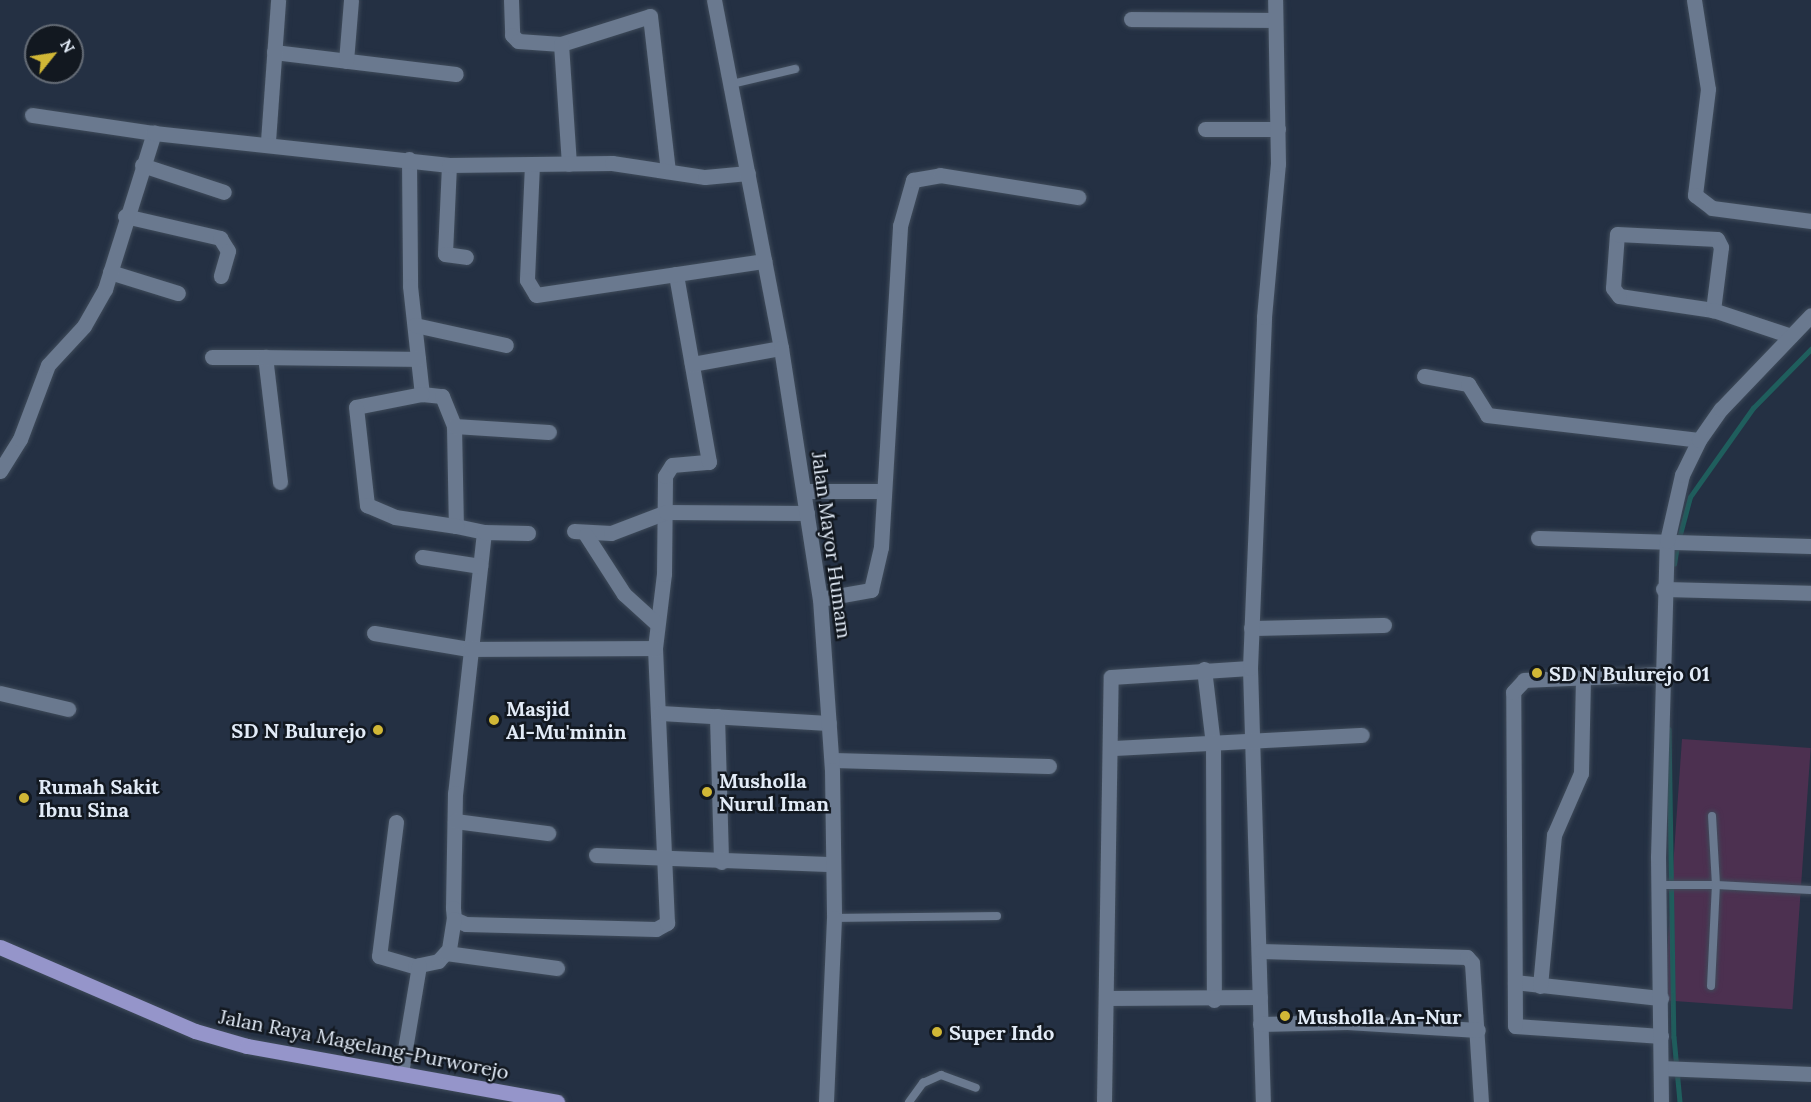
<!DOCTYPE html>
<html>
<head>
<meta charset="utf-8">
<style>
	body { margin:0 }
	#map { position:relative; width:1811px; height:1102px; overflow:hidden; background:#243043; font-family:Lora,serif }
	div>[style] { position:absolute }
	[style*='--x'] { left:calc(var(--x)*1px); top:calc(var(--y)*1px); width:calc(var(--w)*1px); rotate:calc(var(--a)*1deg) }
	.green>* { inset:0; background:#4c3050; transform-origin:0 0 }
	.stream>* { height:4.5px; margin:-2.25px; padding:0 2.25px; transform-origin:2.25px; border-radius:2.25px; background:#1f5e5d }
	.roads { filter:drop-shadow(0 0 2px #3f4b5a) drop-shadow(0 0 2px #3f4b5a) }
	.lane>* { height:8px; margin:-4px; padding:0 4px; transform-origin:4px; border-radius:4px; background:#6a798f }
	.street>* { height:15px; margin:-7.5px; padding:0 7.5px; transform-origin:7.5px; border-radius:7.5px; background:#6a798f }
	.secondary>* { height:15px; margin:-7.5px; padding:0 7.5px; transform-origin:7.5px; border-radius:7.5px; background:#6a798f }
	.primary>* { height:15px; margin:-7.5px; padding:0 7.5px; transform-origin:7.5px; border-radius:7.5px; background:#9595ca }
	.dots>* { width:16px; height:16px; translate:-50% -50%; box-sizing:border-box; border:3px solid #121820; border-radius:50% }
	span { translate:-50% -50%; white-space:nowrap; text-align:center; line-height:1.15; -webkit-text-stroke:5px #121820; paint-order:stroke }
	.street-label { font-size:20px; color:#e2ebf7 }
	.poi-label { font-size:20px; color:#e2ebf7; font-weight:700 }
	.left { translate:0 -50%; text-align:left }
	.right { translate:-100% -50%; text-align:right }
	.north { position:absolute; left:24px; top:24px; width:60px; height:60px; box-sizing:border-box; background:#121820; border:2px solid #656c76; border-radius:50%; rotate:60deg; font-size:16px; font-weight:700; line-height:24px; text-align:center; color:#e2ebf7 }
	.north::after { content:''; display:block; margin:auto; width:21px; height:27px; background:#d1b736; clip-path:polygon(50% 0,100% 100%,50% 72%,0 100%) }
</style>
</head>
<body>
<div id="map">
	<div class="green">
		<div style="left:1682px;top:739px;width:129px;height:262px;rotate:4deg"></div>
	</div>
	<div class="stream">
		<div style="--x:1679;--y:538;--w:42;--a:-75"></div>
		<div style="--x:1690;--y:497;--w:109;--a:-54.7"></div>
		<div style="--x:1753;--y:408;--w:83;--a:-45.5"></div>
		<div style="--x:1674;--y:564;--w:18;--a:-81"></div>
		<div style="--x:1669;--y:729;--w:308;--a:89.1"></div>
		<div style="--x:1674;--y:1037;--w:65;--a:84.7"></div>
	</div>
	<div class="roads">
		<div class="lane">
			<div style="--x:732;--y:84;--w:65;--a:-13.4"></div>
			<div style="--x:1659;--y:885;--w:57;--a:0"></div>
			<div style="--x:1716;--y:885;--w:69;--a:-93.3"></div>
			<div style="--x:834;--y:918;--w:163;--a:-0.7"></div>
			<div style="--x:1711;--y:986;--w:101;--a:-87.2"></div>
			<div style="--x:1716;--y:885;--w:95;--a:3"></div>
			<div style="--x:909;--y:1102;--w:24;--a:-54"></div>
			<div style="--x:923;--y:1083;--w:20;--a:-24"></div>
			<div style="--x:941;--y:1075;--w:37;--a:20"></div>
		</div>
		<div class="street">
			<div style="--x:511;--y:0;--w:35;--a:88"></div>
			<div style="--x:512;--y:35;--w:8;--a:45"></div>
			<div style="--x:518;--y:41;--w:43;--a:4"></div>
			<div style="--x:561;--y:44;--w:93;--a:-17.5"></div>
			<div style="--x:650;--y:16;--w:156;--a:83.4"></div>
			<div style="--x:1694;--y:0;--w:90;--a:81.1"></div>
			<div style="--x:1708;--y:89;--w:107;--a:97"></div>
			<div style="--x:1695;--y:195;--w:21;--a:37"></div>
			<div style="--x:1712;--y:208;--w:100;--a:7.5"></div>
			<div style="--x:1131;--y:19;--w:144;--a:0.4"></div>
			<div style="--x:561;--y:44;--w:120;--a:86.2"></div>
			<div style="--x:274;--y:52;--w:183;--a:6.9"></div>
			<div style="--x:346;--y:61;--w:61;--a:-85.3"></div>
			<div style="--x:32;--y:115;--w:123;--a:8.4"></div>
			<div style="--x:1205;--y:129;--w:73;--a:0"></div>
			<div style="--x:268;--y:141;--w:141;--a:-85.9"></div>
			<div style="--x:409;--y:159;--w:127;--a:89.5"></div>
			<div style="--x:410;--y:286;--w:109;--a:83.7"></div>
			<div style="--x:422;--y:394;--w:20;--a:6"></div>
			<div style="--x:442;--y:396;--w:32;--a:68"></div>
			<div style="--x:454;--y:426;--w:100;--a:88.9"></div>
			<div style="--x:456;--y:526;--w:29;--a:12"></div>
			<div style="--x:484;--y:532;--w:263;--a:96.3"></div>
			<div style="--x:455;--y:793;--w:115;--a:91"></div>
			<div style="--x:453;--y:908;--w:11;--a:85"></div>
			<div style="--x:454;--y:919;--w:13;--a:23"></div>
			<div style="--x:466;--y:924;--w:190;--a:1.5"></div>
			<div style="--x:656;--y:929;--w:13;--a:-29"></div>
			<div style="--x:667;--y:923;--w:275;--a:-92.5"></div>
			<div style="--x:655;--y:648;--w:75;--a:-83.1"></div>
			<div style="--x:664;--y:574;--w:98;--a:-89.4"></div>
			<div style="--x:665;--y:476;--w:13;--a:-58"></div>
			<div style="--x:672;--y:465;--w:37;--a:-5"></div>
			<div style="--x:709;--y:462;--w:191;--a:-100"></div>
			<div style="--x:532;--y:164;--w:116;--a:92.5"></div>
			<div style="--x:527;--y:280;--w:17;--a:59"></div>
			<div style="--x:536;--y:295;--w:231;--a:-8.5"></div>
			<div style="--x:142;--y:165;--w:86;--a:18.2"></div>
			<div style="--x:449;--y:165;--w:89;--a:92.6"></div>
			<div style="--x:445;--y:254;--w:21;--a:8"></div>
			<div style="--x:125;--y:216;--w:98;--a:13"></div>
			<div style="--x:220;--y:238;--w:15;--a:58"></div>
			<div style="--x:228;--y:251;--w:26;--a:106"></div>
			<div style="--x:110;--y:272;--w:71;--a:17.2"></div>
			<div style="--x:1713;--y:310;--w:95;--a:-171.5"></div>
			<div style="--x:1619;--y:296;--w:10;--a:-127"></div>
			<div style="--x:1613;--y:288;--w:54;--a:-85.8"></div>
			<div style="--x:1617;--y:234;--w:100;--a:2.9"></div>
			<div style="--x:1717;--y:239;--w:9;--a:63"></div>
			<div style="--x:1721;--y:247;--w:64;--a:97.2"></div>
			<div style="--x:1713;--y:310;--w:82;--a:18.4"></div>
			<div style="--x:415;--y:325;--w:93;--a:12.4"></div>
			<div style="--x:212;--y:357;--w:53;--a:0"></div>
			<div style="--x:692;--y:364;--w:90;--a:-10.2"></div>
			<div style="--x:1424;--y:376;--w:45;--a:10.3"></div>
			<div style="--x:1468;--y:384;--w:36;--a:58"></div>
			<div style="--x:1487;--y:415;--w:213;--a:6.7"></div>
			<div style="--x:422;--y:394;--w:67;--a:168.9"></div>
			<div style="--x:356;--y:407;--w:99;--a:83.6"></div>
			<div style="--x:367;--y:505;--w:30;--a:23"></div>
			<div style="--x:395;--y:517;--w:62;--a:8.4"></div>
			<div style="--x:454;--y:426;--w:95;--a:3.6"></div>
			<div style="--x:0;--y:471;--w:38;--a:-58"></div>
			<div style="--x:20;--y:439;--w:79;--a:-69.3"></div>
			<div style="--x:48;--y:365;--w:53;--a:-47.3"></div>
			<div style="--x:84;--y:326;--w:43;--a:-60.4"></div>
			<div style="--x:105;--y:289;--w:164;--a:-72.6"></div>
			<div style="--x:154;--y:133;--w:297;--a:6.2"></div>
			<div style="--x:449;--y:165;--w:163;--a:-0.7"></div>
			<div style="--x:612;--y:163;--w:94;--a:8.6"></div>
			<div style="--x:705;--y:177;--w:43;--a:-5.3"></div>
			<div style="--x:280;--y:482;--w:126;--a:-96.8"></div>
			<div style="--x:265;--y:357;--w:153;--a:0.7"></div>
			<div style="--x:805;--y:491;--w:79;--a:0"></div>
			<div style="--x:574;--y:531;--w:37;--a:3"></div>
			<div style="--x:611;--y:533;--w:59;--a:-20.9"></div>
			<div style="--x:666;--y:512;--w:141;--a:0.4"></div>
			<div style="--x:484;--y:532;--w:44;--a:1.3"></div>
			<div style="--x:586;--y:535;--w:70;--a:57.2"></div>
			<div style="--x:624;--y:594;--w:45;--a:42.3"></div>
			<div style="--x:1538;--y:538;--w:273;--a:1.7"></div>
			<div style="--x:422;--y:557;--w:59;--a:8.8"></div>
			<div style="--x:1663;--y:589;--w:148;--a:1.5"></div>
			<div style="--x:820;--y:599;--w:52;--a:-10"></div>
			<div style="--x:871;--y:590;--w:44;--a:-76.9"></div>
			<div style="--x:881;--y:547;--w:322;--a:-86.6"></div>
			<div style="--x:900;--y:226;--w:48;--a:-74.2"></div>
			<div style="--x:913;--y:180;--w:27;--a:-10"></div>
			<div style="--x:940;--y:175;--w:140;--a:9.1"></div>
			<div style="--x:1251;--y:628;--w:133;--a:-1.3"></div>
			<div style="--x:374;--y:633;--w:96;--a:9.6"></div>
			<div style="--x:469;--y:649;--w:186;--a:-0.3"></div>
			<div style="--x:1250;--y:668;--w:434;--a:88.3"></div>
			<div style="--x:1204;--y:669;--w:76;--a:83.2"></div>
			<div style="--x:1213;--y:744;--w:256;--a:89.8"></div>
			<div style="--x:0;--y:693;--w:70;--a:13.2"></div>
			<div style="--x:660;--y:713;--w:169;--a:3.4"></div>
			<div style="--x:717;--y:716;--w:146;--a:88.4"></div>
			<div style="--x:1112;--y:748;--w:250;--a:-3"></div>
			<div style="--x:832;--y:760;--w:217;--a:1.6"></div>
			<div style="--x:455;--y:821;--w:94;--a:7.4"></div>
			<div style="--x:396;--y:822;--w:135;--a:97.2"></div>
			<div style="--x:379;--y:956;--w:37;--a:16"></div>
			<div style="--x:415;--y:966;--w:24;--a:-12"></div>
			<div style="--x:438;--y:961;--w:16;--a:-47"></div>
			<div style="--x:449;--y:949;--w:30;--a:-81"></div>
			<div style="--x:596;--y:855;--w:237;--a:2.2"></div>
			<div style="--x:1261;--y:951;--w:206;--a:1.7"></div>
			<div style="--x:1467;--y:957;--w:8;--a:50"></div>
			<div style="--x:1472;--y:963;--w:139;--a:86.3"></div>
			<div style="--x:446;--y:953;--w:112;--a:7.7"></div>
			<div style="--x:1515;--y:982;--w:147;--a:6.3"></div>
			<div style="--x:1540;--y:986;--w:152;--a:-84.7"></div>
			<div style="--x:1554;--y:835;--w:68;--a:-66.5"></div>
			<div style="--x:1581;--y:773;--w:95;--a:-88.8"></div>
			<div style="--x:1106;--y:998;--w:154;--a:-0.4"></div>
			<div style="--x:1260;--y:1024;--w:87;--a:-1.3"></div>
			<div style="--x:1347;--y:1022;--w:131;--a:3.5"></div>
			<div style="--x:1661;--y:1036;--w:146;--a:-176.1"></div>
			<div style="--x:1515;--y:1026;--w:334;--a:-90.3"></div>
			<div style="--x:1513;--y:692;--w:16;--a:-47"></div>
			<div style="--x:1524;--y:680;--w:138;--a:-2.5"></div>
			<div style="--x:1661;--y:1068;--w:150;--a:2.3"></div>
			<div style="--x:401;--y:1073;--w:109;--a:-80.5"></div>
			<div style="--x:1104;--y:1102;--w:425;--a:-89.1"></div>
			<div style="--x:1111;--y:677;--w:139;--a:-3.7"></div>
			<div style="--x:1250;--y:668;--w:351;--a:-87.7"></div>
			<div style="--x:1264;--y:317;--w:154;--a:-84.8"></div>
			<div style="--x:1278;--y:164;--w:164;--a:-91"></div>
		</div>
		<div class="secondary">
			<div style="--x:714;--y:0;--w:354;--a:79.1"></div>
			<div style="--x:781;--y:348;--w:254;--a:81.2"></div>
			<div style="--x:820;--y:599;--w:171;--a:86"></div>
			<div style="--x:832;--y:770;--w:148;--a:89.2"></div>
			<div style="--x:834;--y:918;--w:184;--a:92.5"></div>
			<div style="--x:1661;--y:1102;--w:245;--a:-90.7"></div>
			<div style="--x:1658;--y:857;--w:316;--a:-88.4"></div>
			<div style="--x:1667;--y:541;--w:68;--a:-77.2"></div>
			<div style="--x:1682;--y:475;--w:39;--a:-64"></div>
			<div style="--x:1699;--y:440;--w:38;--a:-55"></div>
			<div style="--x:1721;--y:409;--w:130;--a:-46.2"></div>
		</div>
		<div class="primary">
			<div style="--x:0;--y:947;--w:212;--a:23.3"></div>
			<div style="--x:195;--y:1031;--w:54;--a:16.1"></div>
			<div style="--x:247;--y:1046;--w:315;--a:10.2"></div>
		</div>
	</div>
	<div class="dots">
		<div style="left:1537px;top:673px;background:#d1b736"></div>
		<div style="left:494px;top:720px;background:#d1b736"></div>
		<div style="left:378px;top:730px;background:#d1b736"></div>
		<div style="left:707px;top:792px;background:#d1b736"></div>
		<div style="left:24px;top:798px;background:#d1b736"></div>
		<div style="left:1285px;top:1016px;background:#d1b736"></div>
		<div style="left:937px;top:1032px;background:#d1b736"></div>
	</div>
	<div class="street-label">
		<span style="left:832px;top:545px;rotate:82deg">Jalan Mayor Humam</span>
		<span style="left:364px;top:1044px;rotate:11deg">Jalan Raya Magelang-Purworejo</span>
	</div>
	<div class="poi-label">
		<span class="left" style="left:1549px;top:673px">SD N Bulurejo 01</span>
		<span class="left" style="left:506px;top:720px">Masjid<br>Al-Mu'minin</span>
		<span class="right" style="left:366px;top:730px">SD N Bulurejo</span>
		<span class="left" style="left:719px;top:792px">Musholla<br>Nurul Iman</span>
		<span class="left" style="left:38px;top:798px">Rumah Sakit<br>Ibnu Sina</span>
		<span class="left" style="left:1297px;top:1016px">Musholla An-Nur</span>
		<span class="left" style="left:949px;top:1032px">Super Indo</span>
	</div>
	<div class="north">N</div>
</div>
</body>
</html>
